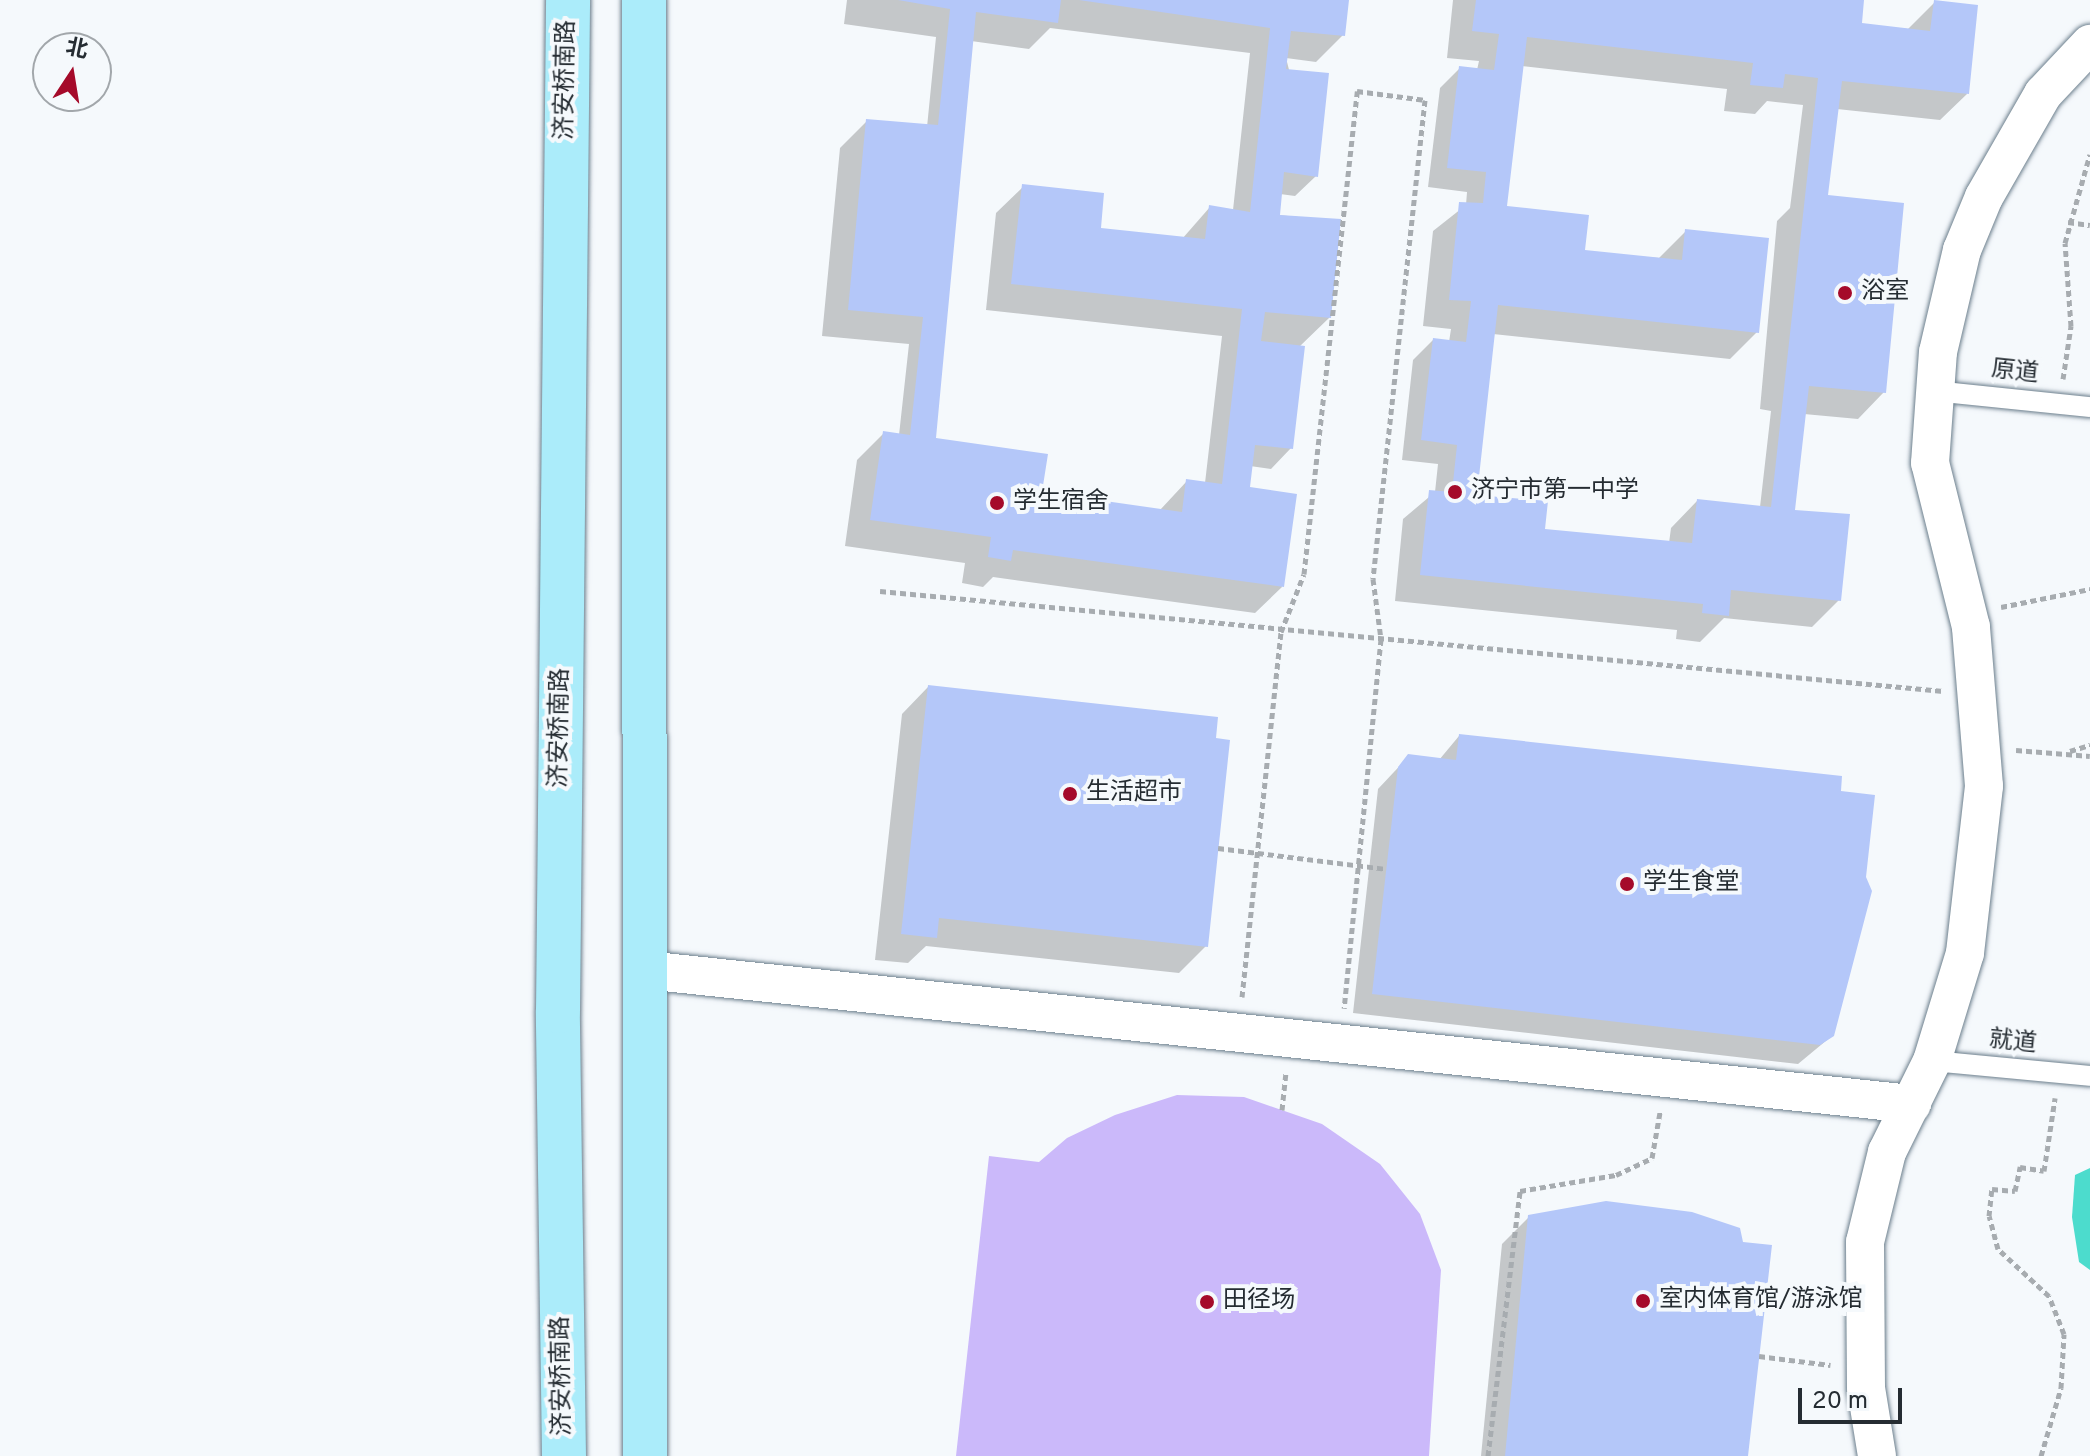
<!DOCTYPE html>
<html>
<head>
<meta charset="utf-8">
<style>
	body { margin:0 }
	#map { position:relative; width:2090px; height:1456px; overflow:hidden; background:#f5f9fc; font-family:Overpass,"Noto Sans SC",sans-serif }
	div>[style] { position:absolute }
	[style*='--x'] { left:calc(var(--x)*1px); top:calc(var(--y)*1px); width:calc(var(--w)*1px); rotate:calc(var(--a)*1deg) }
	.green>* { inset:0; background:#cbb9fa }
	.water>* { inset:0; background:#4cdccd }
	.shadow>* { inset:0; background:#0003 }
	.building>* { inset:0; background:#b4c7f9 }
	.path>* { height:5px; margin-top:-2.5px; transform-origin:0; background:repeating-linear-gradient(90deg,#a7acb0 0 6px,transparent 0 10px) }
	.roads { filter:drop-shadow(0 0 2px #6c7f8d) drop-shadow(0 0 2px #6c7f8d) }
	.lane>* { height:20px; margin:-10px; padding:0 10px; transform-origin:10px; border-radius:10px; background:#fff }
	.street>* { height:38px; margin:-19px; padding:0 19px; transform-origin:19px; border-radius:19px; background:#fff }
	.primary>* { height:44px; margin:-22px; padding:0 22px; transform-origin:22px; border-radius:22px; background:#abecfa }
	.dots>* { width:22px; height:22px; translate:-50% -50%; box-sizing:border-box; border:4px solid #f5f9fc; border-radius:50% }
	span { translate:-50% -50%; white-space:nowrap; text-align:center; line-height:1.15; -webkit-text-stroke:8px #f5f9fc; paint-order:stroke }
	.street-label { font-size:24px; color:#252c32 }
	.poi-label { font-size:24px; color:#252c32 }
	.left { translate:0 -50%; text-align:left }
	.north { position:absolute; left:32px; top:32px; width:80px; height:80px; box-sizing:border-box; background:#f5f9fc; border:2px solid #a2a7ab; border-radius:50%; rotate:12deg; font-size:22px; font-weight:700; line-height:32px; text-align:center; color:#252c32 }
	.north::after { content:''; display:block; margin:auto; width:28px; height:36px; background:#a50a2a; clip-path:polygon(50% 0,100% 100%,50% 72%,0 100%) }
	.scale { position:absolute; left:1798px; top:1388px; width:104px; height:36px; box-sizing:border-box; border:4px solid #252c32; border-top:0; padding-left:10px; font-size:24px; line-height:28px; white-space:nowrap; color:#252c32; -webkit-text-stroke:6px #f5f9fc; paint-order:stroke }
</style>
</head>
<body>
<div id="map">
	<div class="green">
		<div style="clip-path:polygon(1177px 1095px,1244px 1097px,1322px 1124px,1380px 1164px,1420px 1214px,1441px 1270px,1429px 1456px,956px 1456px,989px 1156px,1039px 1162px,1067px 1138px,1115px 1115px)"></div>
	</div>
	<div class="water">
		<div style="clip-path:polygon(2090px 1168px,2090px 1270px,2079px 1262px,2072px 1217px,2075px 1175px)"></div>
	</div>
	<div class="shadow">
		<div style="clip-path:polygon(evenodd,847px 0,1347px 0,1343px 35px,1316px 62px,1286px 58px,1316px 176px,1295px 196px,1280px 194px,1278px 215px,1339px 221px,1329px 318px,1299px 347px,1291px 448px,1271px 469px,1250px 466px,1248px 486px,1282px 587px,1255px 613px,993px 577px,983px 587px,962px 583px,965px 563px,845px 546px,857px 460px,884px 433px,899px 435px,909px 344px,822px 336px,840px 148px,867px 121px,927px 127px,936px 37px,844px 24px,847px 0,1050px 28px,1250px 53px,1233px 210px,1210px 207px,1182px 239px,1098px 230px,1023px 187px,996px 213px,986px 310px,1222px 336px,1205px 483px,1187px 481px,1160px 510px,1040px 494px,934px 437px,971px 41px,1029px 49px,1050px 28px)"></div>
		<div style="clip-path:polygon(evenodd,1453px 0,1862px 0,1860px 25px,1908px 29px,1935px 2px,1967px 94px,1940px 120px,1837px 109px,1826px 197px,1884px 392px,1858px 419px,1804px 414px,1793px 511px,1839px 600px,1812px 627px,1724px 618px,1700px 642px,1676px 639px,1677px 630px,1395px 601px,1403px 519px,1435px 492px,1438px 464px,1402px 460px,1413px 360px,1433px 340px,1449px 342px,1451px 329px,1423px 326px,1433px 231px,1466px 205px,1467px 192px,1428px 187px,1440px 88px,1460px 68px,1477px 70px,1479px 61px,1447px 58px,1453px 0,1522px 66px,1727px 89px,1724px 111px,1755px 114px,1767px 101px,1803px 105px,1790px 208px,1777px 221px,1760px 409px,1771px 411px,1760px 507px,1697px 501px,1671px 528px,1669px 543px,1543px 530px,1475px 496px,1493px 334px,1730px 359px,1757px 332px,1686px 231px,1659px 258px,1583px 252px,1505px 205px,1522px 66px)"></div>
		<div style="clip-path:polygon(928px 687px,1214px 740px,1206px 946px,1179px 973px,926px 946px,908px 963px,875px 960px,902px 714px)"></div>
		<div style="clip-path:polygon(1459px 736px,1833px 1035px,1798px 1064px,1353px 1013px,1378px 789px,1409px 756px,1439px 760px)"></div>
		<div style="clip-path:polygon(1529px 1217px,1746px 1456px,1481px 1456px,1502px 1244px)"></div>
	</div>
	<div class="building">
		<div style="clip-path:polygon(898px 0,1061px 0,1058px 23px,976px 12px,936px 438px,1048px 454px,1042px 492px,1182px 512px,1186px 479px,1222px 484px,1242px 309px,1011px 284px,1022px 184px,1104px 193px,1101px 228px,1205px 239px,1209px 205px,1250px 212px,1270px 28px,1079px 0,1349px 0,1345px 36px,1291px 31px,1286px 69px,1329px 73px,1318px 177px,1284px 172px,1280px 215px,1341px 219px,1331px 318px,1265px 312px,1261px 341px,1305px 346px,1293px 449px,1255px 445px,1250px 487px,1297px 494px,1284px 587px,1013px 550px,1011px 561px,988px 557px,991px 537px,870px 520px,883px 431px,910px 435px,923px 317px,848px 310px,866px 119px,938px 125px,950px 9px)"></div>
		<div style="clip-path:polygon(evenodd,1476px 0,1864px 0,1862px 23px,1930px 31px,1934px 0,1978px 5px,1969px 94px,1842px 81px,1828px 195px,1904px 203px,1886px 393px,1809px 386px,1795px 510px,1850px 514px,1841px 601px,1731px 590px,1729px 616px,1702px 613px,1703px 604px,1420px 575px,1429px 490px,1452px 492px,1457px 445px,1421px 440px,1433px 338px,1466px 342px,1471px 301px,1449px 300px,1459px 202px,1483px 203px,1486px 172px,1447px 168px,1459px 66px,1494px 70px,1499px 34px,1472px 31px,1476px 0,1527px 37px,1753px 63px,1750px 85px,1783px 88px,1785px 74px,1818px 78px,1771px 507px,1697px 499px,1692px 543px,1545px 529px,1548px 501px,1477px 495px,1498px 305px,1759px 333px,1769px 238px,1685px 229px,1682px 260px,1585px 250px,1589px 215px,1507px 206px,1527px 37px)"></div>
		<div style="clip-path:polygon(928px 685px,1218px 717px,1216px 738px,1230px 740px,1208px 947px,939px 918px,937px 938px,901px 934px)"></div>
		<div style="clip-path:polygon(1459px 734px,1842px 776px,1841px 791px,1875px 795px,1866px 877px,1872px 891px,1834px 1036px,1820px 1045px,1372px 994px,1398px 767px,1408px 754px,1456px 760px)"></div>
		<div style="clip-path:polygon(1606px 1201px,1692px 1212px,1740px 1228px,1743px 1242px,1772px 1245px,1748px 1456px,1505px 1456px,1528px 1215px)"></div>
	</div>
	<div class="path">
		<div style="--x:2068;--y:222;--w:22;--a:8"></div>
		<div style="--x:2063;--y:379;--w:54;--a:-81.4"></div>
		<div style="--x:2071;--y:326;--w:83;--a:-94.1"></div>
		<div style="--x:2065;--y:243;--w:92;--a:-74.3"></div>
		<div style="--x:880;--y:591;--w:1068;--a:5.37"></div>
		<div style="--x:2001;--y:607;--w:91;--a:-11.4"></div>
		<div style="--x:2016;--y:750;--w:74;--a:4.6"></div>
		<div style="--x:2070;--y:751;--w:21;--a:-17"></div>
		<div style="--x:1218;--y:848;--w:169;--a:7.1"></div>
		<div style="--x:1242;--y:997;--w:367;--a:-83.9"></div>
		<div style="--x:1281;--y:632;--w:62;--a:-68.4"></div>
		<div style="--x:1304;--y:574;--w:486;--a:-83.7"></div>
		<div style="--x:1357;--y:91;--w:69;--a:7.5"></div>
		<div style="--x:1425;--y:100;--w:482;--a:96.2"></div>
		<div style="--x:1373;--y:579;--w:61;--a:82.4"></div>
		<div style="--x:1381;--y:639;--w:371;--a:95.7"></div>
		<div style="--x:1282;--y:1110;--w:37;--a:-84"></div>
		<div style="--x:1759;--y:1356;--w:72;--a:7.2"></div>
		<div style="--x:1488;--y:1456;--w:267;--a:-83.1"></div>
		<div style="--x:1520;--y:1191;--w:97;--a:-9.5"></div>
		<div style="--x:1616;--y:1175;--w:40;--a:-25"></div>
		<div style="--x:1652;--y:1158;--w:47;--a:-80.1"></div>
		<div style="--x:2041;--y:1456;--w:71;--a:-73.6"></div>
		<div style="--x:2061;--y:1388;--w:54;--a:-86.8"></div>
		<div style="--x:2064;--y:1334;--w:41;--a:-111.5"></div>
		<div style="--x:2049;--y:1296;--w:69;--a:-137.3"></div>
		<div style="--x:1998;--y:1249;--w:34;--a:-105"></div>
		<div style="--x:1989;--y:1216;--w:27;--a:-84"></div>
		<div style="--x:1992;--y:1189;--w:23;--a:5"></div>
		<div style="--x:2015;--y:1191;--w:25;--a:-78"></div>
		<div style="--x:2020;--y:1167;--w:24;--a:9"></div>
		<div style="--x:2044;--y:1171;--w:74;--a:-81.4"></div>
	</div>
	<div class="roads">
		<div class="lane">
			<div style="--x:1934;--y:391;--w:157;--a:5.9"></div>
			<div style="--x:1932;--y:1061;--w:159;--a:5.4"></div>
		</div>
		<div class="street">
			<div style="--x:645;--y:970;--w:1274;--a:6.04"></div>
			<div style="--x:1877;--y:1456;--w:69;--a:-99.2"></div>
			<div style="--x:1866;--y:1388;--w:146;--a:-90.4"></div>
			<div style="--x:1865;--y:1242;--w:93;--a:-76.3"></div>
			<div style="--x:1887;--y:1152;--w:102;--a:-63.7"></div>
			<div style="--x:1932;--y:1061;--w:113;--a:-73"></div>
			<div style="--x:1965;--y:953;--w:168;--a:-83.5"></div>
			<div style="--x:1984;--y:786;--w:160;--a:-94.7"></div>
			<div style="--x:1971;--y:627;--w:169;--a:-104"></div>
			<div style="--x:1930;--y:463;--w:111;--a:-85.9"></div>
			<div style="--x:1938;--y:352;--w:105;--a:-76.8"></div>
			<div style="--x:1962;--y:250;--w:57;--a:-67.5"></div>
			<div style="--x:1984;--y:197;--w:119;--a:-60.2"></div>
			<div style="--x:2043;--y:94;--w:69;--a:-46.8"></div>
		</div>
		<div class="primary">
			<div style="--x:644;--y:0;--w:1456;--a:89.96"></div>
			<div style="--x:564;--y:1456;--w:445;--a:-90.8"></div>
			<div style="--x:558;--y:1011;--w:1011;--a:-89.43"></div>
		</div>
	</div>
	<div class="dots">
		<div style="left:1845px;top:293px;background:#a50a2a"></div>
		<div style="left:1455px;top:492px;background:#a50a2a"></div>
		<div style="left:997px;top:503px;background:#a50a2a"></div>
		<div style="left:1070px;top:794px;background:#a50a2a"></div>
		<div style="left:1627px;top:884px;background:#a50a2a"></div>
		<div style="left:1643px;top:1301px;background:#a50a2a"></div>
		<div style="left:1207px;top:1302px;background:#a50a2a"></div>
	</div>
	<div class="street-label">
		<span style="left:567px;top:80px;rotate:-89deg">济安桥南路</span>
		<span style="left:2015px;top:373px;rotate:6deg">原道</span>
		<span style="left:561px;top:728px;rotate:-89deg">济安桥南路</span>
		<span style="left:2013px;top:1043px;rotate:6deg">就道</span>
		<span style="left:563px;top:1376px;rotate:-91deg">济安桥南路</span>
	</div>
	<div class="poi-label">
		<span class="left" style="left:1861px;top:293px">浴室</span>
		<span class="left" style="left:1471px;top:492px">济宁市第一中学</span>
		<span class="left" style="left:1013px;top:503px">学生宿舍</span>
		<span class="left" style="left:1086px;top:794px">生活超市</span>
		<span class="left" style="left:1643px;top:884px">学生食堂</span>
		<span class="left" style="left:1659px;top:1301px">室内体育馆/游泳馆</span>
		<span class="left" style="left:1223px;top:1302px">田径场</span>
	</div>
	<div class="north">北</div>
	<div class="scale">20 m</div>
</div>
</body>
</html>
